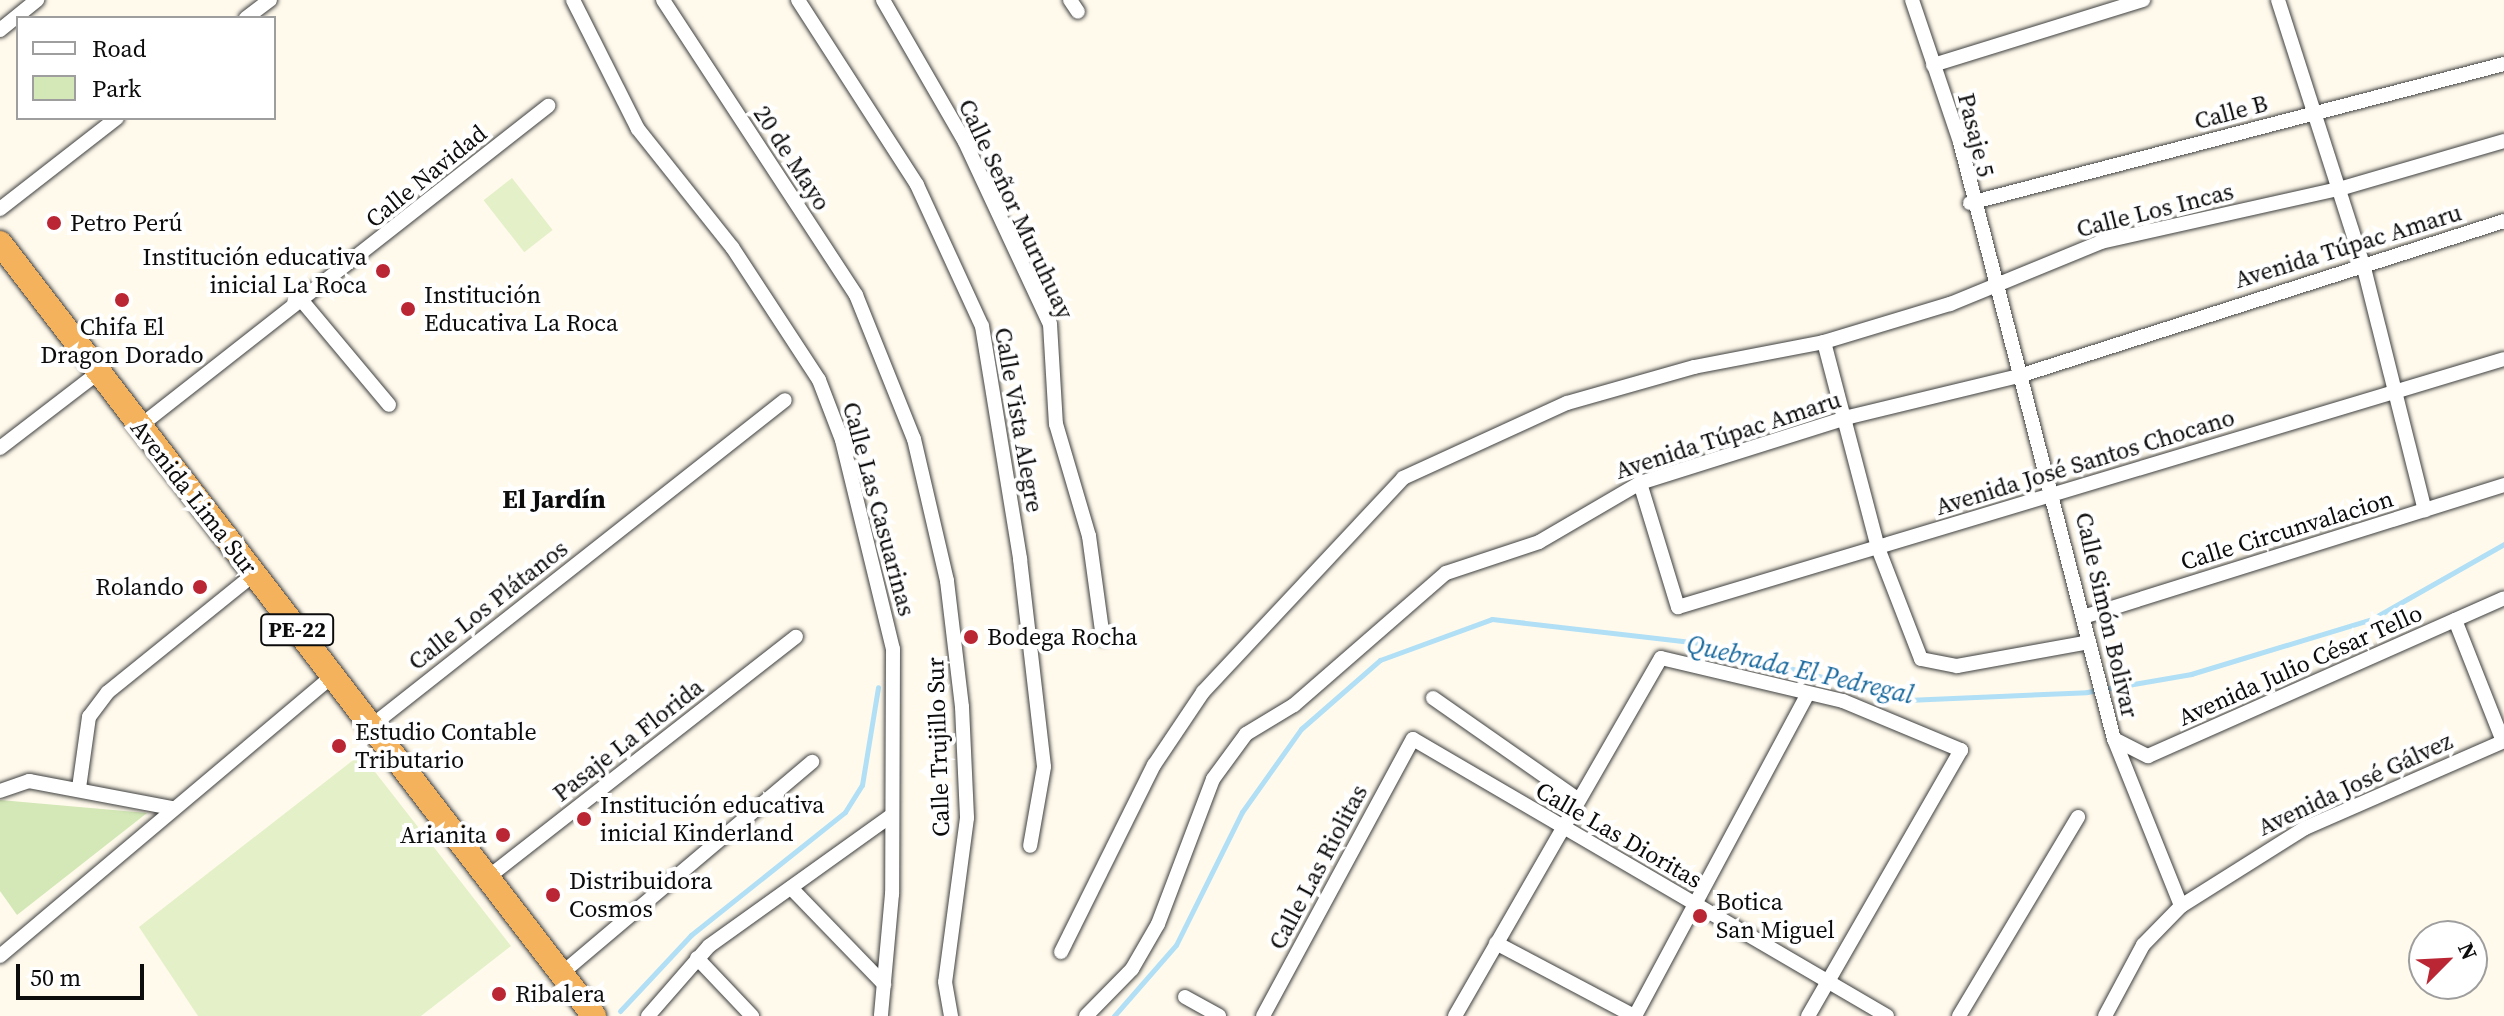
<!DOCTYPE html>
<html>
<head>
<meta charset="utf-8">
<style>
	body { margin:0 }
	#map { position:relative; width:2504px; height:1016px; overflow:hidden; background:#fffaec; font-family:"Source Serif 4",serif }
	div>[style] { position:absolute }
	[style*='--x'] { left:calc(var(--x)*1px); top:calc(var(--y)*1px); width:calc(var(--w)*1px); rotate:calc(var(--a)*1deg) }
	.green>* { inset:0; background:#d3e8b6 }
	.pitch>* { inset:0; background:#e4f0c8; transform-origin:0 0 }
	.stream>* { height:5px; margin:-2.5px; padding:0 2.5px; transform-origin:2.5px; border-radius:2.5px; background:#b1dff6 }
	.roads { filter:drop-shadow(0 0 2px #3f3f3f) drop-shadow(0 0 2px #3f3f3f) }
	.minor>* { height:14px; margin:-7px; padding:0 7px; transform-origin:7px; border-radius:7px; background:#fff }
	.trunk>* { height:24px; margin:-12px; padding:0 12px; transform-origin:12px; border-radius:12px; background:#f5b25c }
	.dots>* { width:22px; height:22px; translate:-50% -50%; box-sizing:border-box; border:4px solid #fff; border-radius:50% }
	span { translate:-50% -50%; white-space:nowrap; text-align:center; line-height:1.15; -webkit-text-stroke:8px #fff; paint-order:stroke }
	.shield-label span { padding:2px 6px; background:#fff; border:2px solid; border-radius:6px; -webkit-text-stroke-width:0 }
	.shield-label { font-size:22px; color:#0c0c0c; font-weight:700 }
	.street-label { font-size:24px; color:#0c0c0c }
	.poi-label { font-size:24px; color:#0c0c0c }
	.left { translate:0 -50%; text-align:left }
	.right { translate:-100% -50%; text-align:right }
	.neighbourhood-label { font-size:26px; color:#0c0c0c; font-weight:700 }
	.water-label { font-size:26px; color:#17689d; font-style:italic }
	.legend { position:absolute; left:16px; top:16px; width:260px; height:104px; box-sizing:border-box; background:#fff; border:2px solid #9e9e9e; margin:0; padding:10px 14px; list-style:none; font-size:24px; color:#0c0c0c }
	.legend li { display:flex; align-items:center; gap:16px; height:40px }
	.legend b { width:40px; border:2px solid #9e9e9e }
	.north { position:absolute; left:2408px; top:920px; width:80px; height:80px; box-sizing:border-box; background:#fff; border:2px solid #9e9e9e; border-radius:50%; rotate:66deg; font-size:22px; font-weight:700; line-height:32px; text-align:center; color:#0c0c0c }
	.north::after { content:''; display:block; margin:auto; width:28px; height:36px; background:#bb2634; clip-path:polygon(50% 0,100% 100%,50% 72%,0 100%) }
	.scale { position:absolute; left:16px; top:964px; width:128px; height:36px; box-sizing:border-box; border:4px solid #0c0c0c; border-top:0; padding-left:10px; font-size:24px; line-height:28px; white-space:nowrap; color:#0c0c0c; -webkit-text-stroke:6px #fff; paint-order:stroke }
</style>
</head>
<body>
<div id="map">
	<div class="green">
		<div style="clip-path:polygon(0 800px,147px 813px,17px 915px,0 891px)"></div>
	</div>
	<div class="pitch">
		<div style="left:512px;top:178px;width:66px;height:36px;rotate:52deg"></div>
		<div style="clip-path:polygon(361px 754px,511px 946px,421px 1016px,198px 1016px,139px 927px)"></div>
	</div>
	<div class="stream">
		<div style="--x:620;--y:1011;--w:104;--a:-46.9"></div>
		<div style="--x:691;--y:935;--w:197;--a:-38.6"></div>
		<div style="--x:845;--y:812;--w:32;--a:-58"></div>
		<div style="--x:862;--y:785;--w:99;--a:-80.7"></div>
		<div style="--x:1114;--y:1016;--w:94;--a:-48.9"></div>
		<div style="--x:1176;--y:945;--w:148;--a:-63.6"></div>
		<div style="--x:1242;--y:812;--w:102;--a:-54.6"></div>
		<div style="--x:1301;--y:729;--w:105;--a:-41.1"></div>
		<div style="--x:1380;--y:660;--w:119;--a:-20.1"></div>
		<div style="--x:1492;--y:619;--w:207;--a:6.6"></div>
		<div style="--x:1698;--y:643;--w:217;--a:15.3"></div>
		<div style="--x:1907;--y:700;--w:180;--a:-2.5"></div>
		<div style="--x:2087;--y:692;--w:106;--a:-9.8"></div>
		<div style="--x:2191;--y:674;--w:189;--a:-16.9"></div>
		<div style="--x:2372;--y:619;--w:152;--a:-29.6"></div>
	</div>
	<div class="roads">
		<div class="minor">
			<div style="--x:573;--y:0;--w:144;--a:63.3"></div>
			<div style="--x:638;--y:129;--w:151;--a:51.5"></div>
			<div style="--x:732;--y:247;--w:159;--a:56.8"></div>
			<div style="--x:819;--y:380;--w:64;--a:69"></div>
			<div style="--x:842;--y:440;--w:215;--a:76.3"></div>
			<div style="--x:893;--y:649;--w:245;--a:90.2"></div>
			<div style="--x:892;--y:894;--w:122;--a:95.2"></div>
			<div style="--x:663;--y:0;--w:353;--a:56.8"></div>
			<div style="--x:856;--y:295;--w:155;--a:68.1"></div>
			<div style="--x:914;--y:439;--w:146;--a:76.9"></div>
			<div style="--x:947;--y:581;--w:127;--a:83.2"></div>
			<div style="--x:962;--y:707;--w:111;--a:87.4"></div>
			<div style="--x:967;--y:818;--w:165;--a:97.6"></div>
			<div style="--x:945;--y:982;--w:35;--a:80"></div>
			<div style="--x:798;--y:0;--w:220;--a:57.2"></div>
			<div style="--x:917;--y:185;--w:155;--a:65.3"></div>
			<div style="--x:982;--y:326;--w:236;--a:80.7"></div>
			<div style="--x:1020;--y:559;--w:209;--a:83.4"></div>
			<div style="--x:1044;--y:767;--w:80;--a:100"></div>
			<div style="--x:883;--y:0;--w:164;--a:60"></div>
			<div style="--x:965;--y:142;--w:201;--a:65"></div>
			<div style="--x:1050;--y:324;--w:100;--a:86.6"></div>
			<div style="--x:1056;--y:424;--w:117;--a:73.6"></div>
			<div style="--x:1089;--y:536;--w:103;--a:82.2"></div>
			<div style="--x:1070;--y:0;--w:14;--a:56"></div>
			<div style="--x:1912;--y:0;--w:150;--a:71.3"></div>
			<div style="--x:1960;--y:142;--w:617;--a:75.54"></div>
			<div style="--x:2114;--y:739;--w:180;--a:68.1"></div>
			<div style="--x:2278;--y:0;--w:277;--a:72.2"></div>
			<div style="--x:2363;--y:264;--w:254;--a:75.9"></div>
			<div style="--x:246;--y:18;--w:30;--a:-37"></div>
			<div style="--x:0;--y:30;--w:48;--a:-39"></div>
			<div style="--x:1933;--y:65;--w:220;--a:-17.2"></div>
			<div style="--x:1970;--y:203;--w:552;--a:-14.59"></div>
			<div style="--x:0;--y:209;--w:148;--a:-37.9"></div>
			<div style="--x:303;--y:302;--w:134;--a:50.1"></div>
			<div style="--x:1824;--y:342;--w:213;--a:75.3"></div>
			<div style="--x:1878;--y:548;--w:119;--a:68.8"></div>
			<div style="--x:1921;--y:659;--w:37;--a:11"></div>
			<div style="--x:1957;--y:666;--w:134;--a:-10.3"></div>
			<div style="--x:140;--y:426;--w:519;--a:-38.11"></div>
			<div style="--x:0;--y:448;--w:125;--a:-37.5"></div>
			<div style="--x:1640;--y:483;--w:130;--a:73"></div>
			<div style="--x:1678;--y:607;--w:862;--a:-16.71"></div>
			<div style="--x:2083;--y:617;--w:441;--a:-17.4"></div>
			<div style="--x:2455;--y:620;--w:130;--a:68.4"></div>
			<div style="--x:1433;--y:698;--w:174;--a:35"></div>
			<div style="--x:370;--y:727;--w:528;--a:-38.24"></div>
			<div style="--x:2114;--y:739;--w:38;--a:27"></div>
			<div style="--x:2148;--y:756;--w:389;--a:-23.9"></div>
			<div style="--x:79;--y:788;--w:72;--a:-82"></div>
			<div style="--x:89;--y:717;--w:31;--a:-53"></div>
			<div style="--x:108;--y:692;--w:188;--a:-38.9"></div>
			<div style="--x:0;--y:791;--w:31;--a:-19"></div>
			<div style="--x:29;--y:781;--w:146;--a:10.7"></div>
			<div style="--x:487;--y:878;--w:392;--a:-38"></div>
			<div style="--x:791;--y:888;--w:134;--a:45.9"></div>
			<div style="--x:1496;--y:943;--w:156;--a:27.9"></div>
			<div style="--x:1061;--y:952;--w:209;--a:-63.6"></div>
			<div style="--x:1154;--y:765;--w:88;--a:-56.1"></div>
			<div style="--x:1203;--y:692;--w:293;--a:-46.9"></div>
			<div style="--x:1403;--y:478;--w:180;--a:-24.6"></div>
			<div style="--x:1567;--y:403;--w:132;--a:-15.8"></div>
			<div style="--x:1694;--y:367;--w:132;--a:-10.9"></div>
			<div style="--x:1824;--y:342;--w:132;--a:-16.8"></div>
			<div style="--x:1950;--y:304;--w:163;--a:-22.3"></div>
			<div style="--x:2101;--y:242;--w:244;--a:-12.6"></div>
			<div style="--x:2339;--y:189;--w:172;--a:-16.2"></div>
			<div style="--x:0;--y:956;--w:434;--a:-40.1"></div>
			<div style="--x:697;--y:958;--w:80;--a:46.5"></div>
			<div style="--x:561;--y:974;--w:329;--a:-40.2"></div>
			<div style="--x:1185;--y:997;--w:39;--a:29"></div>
			<div style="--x:648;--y:1016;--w:93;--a:-48.9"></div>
			<div style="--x:709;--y:946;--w:221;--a:-35.6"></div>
			<div style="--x:1086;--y:1016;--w:66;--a:-45.6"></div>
			<div style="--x:1132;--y:969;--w:52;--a:-60"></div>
			<div style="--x:1158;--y:924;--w:155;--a:-69.2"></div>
			<div style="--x:1213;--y:779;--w:56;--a:-53.7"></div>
			<div style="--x:1246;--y:734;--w:56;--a:-31.1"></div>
			<div style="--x:1294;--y:705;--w:201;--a:-41"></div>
			<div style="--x:1446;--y:573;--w:98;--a:-18.4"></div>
			<div style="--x:1539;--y:542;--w:117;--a:-30.3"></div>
			<div style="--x:1640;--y:483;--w:219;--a:-17.5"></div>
			<div style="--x:1849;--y:417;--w:175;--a:-13.6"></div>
			<div style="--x:2019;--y:376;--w:509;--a:-17.72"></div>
			<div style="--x:1263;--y:1016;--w:315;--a:-61.6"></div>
			<div style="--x:1413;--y:739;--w:549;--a:30.3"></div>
			<div style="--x:1455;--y:1016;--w:413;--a:-60.1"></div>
			<div style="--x:1661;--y:658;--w:187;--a:13.3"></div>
			<div style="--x:1843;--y:701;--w:128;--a:22.6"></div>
			<div style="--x:1961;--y:750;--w:307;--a:119.9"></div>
			<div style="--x:1635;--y:1016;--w:366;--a:-61.8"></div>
			<div style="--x:1959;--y:1016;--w:232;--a:-59.1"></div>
			<div style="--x:2105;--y:1016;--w:81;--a:-61.8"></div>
			<div style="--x:2143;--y:945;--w:54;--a:-45.7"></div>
			<div style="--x:2181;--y:906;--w:146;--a:-32.2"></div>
			<div style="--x:2305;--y:828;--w:217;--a:-23.6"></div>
		</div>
		<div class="trunk">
			<div style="--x:0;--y:243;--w:975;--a:52.46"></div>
		</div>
	</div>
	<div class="dots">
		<div style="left:54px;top:223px;background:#bb2634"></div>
		<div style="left:383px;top:271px;background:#bb2634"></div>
		<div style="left:122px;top:300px;background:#bb2634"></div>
		<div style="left:408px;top:309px;background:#bb2634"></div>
		<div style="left:200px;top:587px;background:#bb2634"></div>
		<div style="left:971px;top:637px;background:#bb2634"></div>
		<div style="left:339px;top:746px;background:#bb2634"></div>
		<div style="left:584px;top:819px;background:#bb2634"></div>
		<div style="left:503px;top:835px;background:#bb2634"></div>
		<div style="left:553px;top:895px;background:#bb2634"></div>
		<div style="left:1700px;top:916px;background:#bb2634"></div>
		<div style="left:499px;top:994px;background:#bb2634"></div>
	</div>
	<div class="shield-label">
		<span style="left:297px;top:630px">PE-22</span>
	</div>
	<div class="street-label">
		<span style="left:2231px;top:112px;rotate:-15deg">Calle B</span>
		<span style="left:1976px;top:135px;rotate:76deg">Pasaje 5</span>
		<span style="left:792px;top:158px;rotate:57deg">20 de Mayo</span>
		<span style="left:426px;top:176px;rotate:-39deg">Calle Navidad</span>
		<span style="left:1016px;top:209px;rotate:65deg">Calle Señor Muruhuay</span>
		<span style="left:2155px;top:210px;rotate:-14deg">Calle Los Incas</span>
		<span style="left:2348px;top:246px;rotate:-17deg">Avenida Túpac Amaru</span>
		<span style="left:1019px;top:420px;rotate:80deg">Calle Vista Alegre</span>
		<span style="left:1728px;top:435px;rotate:-18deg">Avenida Túpac Amaru</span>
		<span style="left:2085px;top:462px;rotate:-17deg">Avenida José Santos Chocano</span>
		<span style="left:194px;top:497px;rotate:52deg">Avenida Lima Sur</span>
		<span style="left:879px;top:509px;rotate:75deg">Calle Las Casuarinas</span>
		<span style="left:2287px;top:530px;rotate:-17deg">Calle Circunvalacion</span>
		<span style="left:488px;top:605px;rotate:-38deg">Calle Los Plátanos</span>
		<span style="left:2107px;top:615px;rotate:77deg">Calle Simón Bolivar</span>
		<span style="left:2300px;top:665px;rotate:-24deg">Avenida Julio César Tello</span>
		<span style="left:628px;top:740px;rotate:-38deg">Pasaje La Florida</span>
		<span style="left:938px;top:747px;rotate:-92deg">Calle Trujillo Sur</span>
		<span style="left:2355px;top:784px;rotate:-25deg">Avenida José Gálvez</span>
		<span style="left:1619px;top:835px;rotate:30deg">Calle Las Dioritas</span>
		<span style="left:1318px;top:867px;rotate:-62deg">Calle Las Riolitas</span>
	</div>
	<div class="poi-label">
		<span class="left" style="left:70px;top:223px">Petro Perú</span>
		<span class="right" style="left:367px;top:271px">Institución educativa<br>inicial La Roca</span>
		<span class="left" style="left:424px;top:309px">Institución<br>Educativa La Roca</span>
		<span style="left:122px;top:341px">Chifa El<br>Dragon Dorado</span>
		<span class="right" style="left:184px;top:587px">Rolando</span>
		<span class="left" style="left:987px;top:637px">Bodega Rocha</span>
		<span class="left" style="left:355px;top:746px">Estudio Contable<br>Tributario</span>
		<span class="left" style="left:600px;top:819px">Institución educativa<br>inicial Kinderland</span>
		<span class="right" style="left:487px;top:835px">Arianita</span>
		<span class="left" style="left:569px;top:895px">Distribuidora<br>Cosmos</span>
		<span class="left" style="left:1716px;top:916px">Botica<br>San Miguel</span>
		<span class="left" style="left:515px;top:994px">Ribalera</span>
	</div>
	<div class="neighbourhood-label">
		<span style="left:554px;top:500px">El Jardín</span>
	</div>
	<div class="water-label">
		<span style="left:1800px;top:670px;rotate:13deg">Quebrada El Pedregal</span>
	</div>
	<ul class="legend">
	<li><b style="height:10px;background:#fff"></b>Road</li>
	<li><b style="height:22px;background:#d3e8b6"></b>Park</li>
	</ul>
	<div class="north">N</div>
	<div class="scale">50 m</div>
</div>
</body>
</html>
